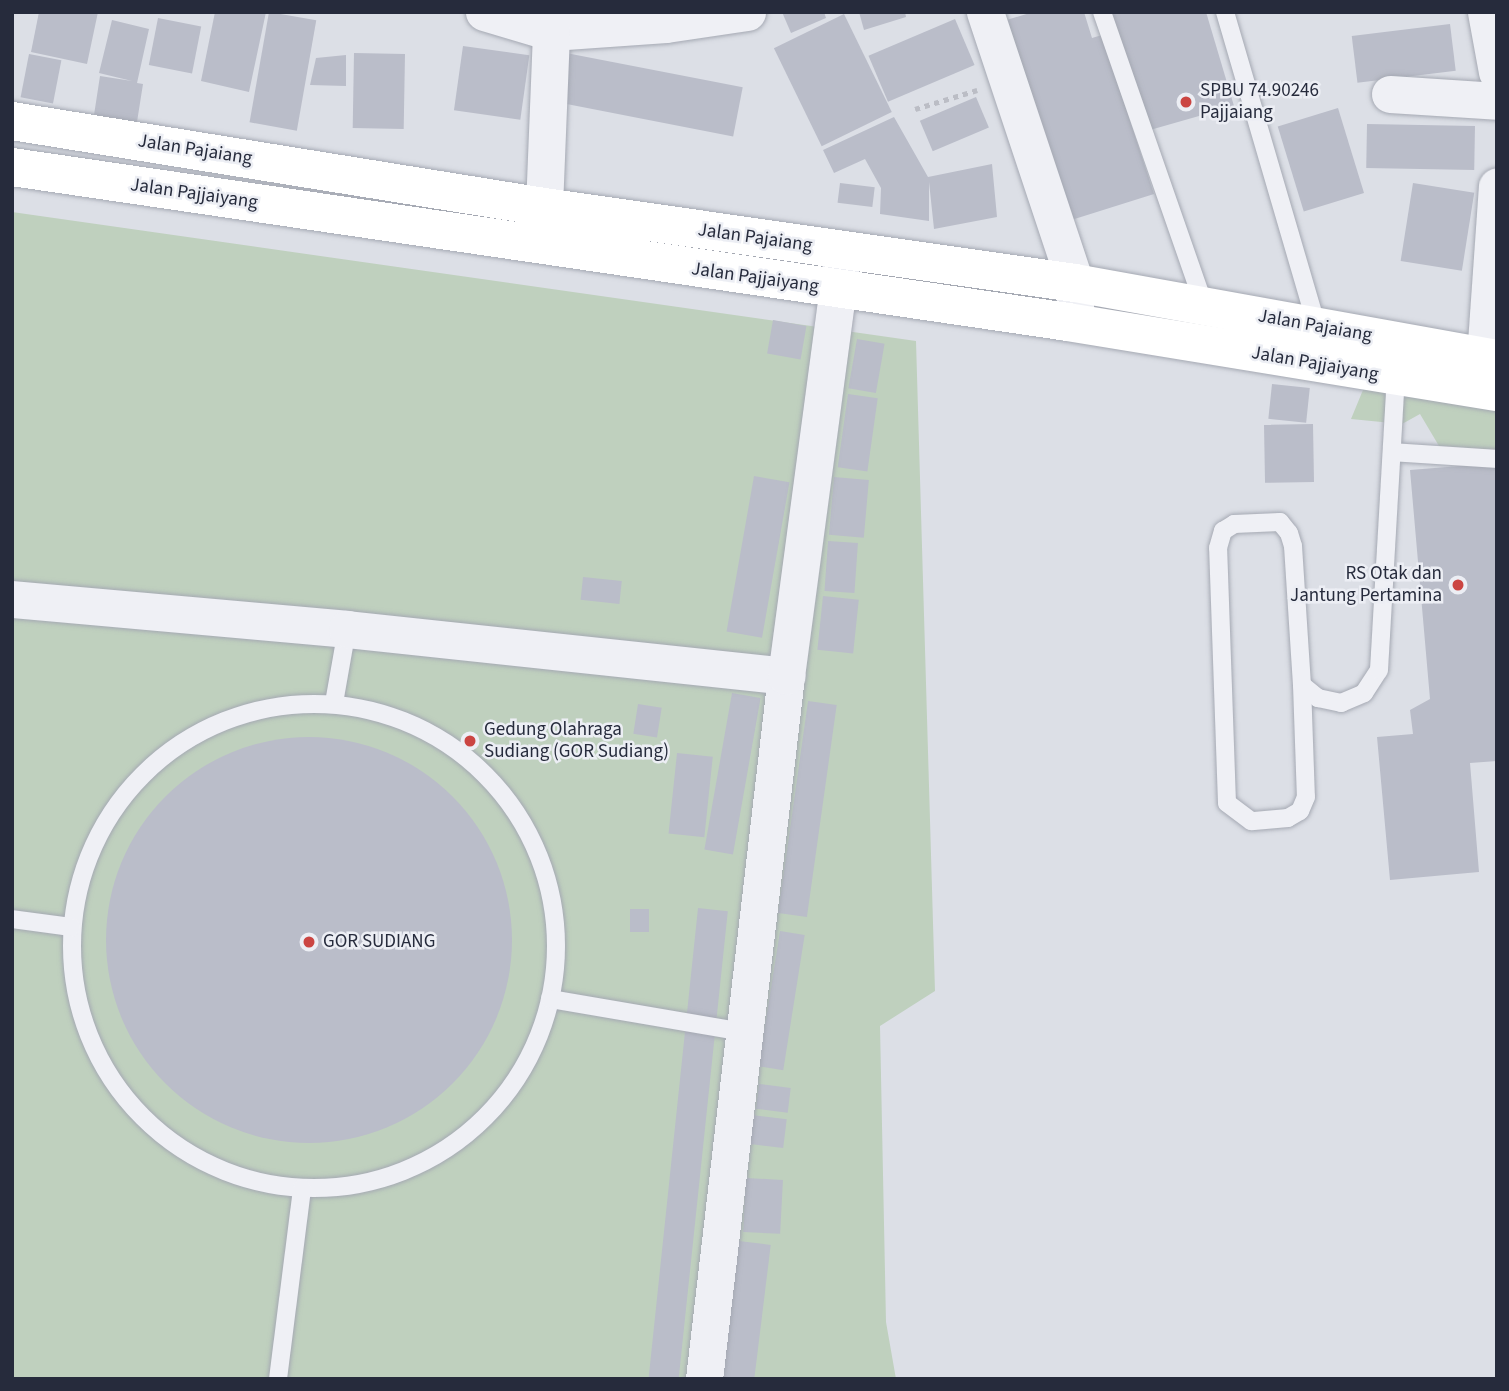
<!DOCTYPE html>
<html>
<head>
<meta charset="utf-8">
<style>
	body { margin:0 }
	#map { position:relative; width:1509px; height:1391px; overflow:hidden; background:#dcdfe6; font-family:"Source Sans 3",sans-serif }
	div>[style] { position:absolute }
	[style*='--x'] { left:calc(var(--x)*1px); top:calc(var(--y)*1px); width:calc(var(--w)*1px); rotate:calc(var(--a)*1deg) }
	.green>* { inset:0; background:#bfd0be }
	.building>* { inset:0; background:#babdc9; transform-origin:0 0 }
	.round { border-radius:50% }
	.path>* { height:4.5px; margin-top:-2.25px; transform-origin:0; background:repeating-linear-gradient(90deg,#bbbdc5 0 5px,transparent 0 10px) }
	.roads { filter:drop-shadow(0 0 2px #a5a9b3) drop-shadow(0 0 2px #a5a9b3) }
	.lane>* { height:18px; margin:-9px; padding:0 9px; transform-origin:9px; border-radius:9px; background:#eff0f5 }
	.lane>.ring { margin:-9px; padding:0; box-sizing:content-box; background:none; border:18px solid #eff0f5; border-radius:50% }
	.street>* { height:37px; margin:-18.5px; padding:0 18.5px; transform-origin:18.5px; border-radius:18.5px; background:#eff0f5 }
	.secondary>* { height:38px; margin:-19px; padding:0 19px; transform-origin:19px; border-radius:19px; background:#fff }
	.dots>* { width:19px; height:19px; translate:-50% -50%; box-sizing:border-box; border:4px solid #eceef4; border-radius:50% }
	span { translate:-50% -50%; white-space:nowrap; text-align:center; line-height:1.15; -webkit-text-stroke:5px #eceef4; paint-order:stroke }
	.poi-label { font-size:19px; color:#262b3c }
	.left { translate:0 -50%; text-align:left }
	.right { translate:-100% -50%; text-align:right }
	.street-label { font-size:19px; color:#262b3c }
	.frame { position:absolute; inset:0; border:14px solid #262b3c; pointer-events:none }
</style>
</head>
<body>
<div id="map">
	<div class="green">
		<div style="clip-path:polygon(12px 212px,916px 341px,935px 991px,880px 1026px,886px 1322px,896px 1379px,12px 1379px)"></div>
		<div style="clip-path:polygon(1370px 373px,1497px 392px,1497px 450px,1439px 446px,1420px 414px,1402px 424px,1351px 419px)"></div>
	</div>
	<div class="building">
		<div style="clip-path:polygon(39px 12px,98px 12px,87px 64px,31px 52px)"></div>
		<div style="clip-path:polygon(215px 12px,266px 12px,249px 92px,201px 81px)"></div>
		<div style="left:269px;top:12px;width:48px;height:112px;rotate:10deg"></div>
		<div style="clip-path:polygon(782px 12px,824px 12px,826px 18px,791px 33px)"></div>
		<div style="clip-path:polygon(859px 12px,905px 12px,906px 17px,864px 30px)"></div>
		<div style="clip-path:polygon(1033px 12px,1084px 12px,1092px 38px,1102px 35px,1154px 194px,1065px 222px,1000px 22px)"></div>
		<div style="clip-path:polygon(1107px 12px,1206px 12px,1234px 106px,1143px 132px)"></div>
		<div style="left:844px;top:14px;width:109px;height:78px;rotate:64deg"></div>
		<div style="left:158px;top:18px;width:44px;height:48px;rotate:11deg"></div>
		<div style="left:955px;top:19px;width:50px;height:94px;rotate:67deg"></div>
		<div style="clip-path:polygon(112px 20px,149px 29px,137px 83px,143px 84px,137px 122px,94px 115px,100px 76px,132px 81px,99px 73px)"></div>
		<div style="left:1450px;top:24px;width:47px;height:99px;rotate:83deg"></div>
		<div style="left:463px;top:46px;width:67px;height:65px;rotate:8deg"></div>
		<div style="left:354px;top:53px;width:51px;height:75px;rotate:1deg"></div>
		<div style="left:566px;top:53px;width:180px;height:50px;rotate:11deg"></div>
		<div style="left:29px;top:54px;width:33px;height:44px;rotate:11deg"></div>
		<div style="clip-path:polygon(346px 55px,346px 86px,310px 85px,316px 58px)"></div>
		<div style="left:976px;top:97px;width:33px;height:61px;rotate:67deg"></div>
		<div style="left:1338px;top:108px;width:89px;height:63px;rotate:73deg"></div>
		<div style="clip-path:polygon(894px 117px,928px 177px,992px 164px,997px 217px,934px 229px,929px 182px,929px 221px,880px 214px,881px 188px,865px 159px,834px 173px,823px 150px)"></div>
		<div style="left:1367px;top:124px;width:108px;height:44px;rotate:1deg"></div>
		<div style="left:840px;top:183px;width:35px;height:20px;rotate:7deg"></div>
		<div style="left:1413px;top:183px;width:62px;height:79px;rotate:9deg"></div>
		<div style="left:773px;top:320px;width:34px;height:34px;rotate:10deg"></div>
		<div style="left:857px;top:339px;width:28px;height:50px;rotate:10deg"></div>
		<div style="left:1272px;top:384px;width:38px;height:35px;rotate:6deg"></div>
		<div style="left:848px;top:394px;width:30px;height:74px;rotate:8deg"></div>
		<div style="left:1313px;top:424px;width:58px;height:49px;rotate:89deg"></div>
		<div style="clip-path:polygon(1497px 463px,1497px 761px,1470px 763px,1479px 872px,1390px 880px,1377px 737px,1413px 734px,1410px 710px,1430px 699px,1410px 470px)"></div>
		<div style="left:754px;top:476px;width:36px;height:158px;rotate:10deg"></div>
		<div style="left:834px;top:477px;width:35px;height:58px;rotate:5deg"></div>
		<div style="left:828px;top:541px;width:30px;height:50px;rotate:4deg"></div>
		<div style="left:583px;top:577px;width:39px;height:23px;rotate:6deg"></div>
		<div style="left:823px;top:596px;width:36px;height:54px;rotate:6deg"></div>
		<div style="left:732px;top:693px;width:29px;height:159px;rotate:10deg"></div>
		<div style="left:808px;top:701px;width:29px;height:214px;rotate:8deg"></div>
		<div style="left:638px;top:704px;width:24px;height:30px;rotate:9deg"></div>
		<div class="round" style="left:106px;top:737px;width:406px;height:406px"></div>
		<div style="left:677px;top:753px;width:36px;height:81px;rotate:6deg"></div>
		<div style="left:698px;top:908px;width:30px;height:474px;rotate:6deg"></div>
		<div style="left:630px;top:909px;width:19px;height:23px"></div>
		<div style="left:780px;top:931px;width:25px;height:137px;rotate:9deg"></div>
		<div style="left:759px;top:1084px;width:32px;height:25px;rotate:7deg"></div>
		<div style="left:752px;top:1115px;width:35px;height:29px;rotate:7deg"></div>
		<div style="left:746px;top:1178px;width:37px;height:54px;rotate:3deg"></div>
		<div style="left:739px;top:1241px;width:32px;height:139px;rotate:7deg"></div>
	</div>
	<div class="path">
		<div style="--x:915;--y:109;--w:65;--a:-17"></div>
	</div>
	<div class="roads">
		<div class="lane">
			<div style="--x:1102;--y:12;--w:310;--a:70.8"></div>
			<div style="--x:1225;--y:12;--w:327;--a:73.7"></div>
			<div style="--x:1392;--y:452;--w:105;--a:3.8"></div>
			<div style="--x:1302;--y:685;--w:112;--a:88"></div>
			<div style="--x:1306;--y:797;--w:15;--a:113"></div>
			<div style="--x:1300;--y:811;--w:14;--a:150"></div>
			<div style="--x:1288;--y:818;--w:37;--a:175"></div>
			<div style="--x:1251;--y:821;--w:30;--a:-143"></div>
			<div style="--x:1227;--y:803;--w:255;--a:-92"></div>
			<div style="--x:1218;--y:548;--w:18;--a:-74"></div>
			<div style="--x:1223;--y:531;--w:13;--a:-32"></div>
			<div style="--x:1234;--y:524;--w:46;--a:-2.5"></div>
			<div style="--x:1280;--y:522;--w:14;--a:51"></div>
			<div style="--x:1289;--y:533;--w:14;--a:73"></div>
			<div style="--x:1293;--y:546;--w:139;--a:86.3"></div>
			<div style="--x:1302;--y:685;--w:21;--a:39"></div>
			<div style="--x:1318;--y:698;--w:24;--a:12"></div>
			<div style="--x:1341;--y:703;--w:25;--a:-23"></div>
			<div style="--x:1364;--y:693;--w:27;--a:-57"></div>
			<div style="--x:1379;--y:670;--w:293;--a:-86.7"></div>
			<div style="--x:334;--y:703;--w:75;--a:-80"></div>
			<div class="ring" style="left:72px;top:704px;width:466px;height:466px"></div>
			<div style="--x:12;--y:919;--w:60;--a:7.7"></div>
			<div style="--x:550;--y:999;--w:197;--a:9.7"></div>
			<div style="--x:278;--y:1379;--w:192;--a:-82.8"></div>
		</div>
		<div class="street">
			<div style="--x:484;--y:12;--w:70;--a:16.6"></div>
			<div style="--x:551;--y:32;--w:115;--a:-4"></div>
			<div style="--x:666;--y:24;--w:82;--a:-8.4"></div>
			<div style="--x:985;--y:12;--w:286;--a:71.6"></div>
			<div style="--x:1075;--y:283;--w:29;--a:90"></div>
			<div style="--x:1486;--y:12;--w:61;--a:79.6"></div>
			<div style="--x:1390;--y:94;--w:107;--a:3.7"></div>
			<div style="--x:544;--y:207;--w:175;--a:-87.7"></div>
			<div style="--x:551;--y:32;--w:20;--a:-99"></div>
			<div style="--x:1485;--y:357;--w:171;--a:-86"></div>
			<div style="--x:12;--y:599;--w:336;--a:5.1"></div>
			<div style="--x:347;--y:629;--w:442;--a:6.1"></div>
			<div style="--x:704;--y:1379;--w:708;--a:-83.35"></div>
			<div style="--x:786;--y:676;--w:421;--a:-82.4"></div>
		</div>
		<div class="secondary">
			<div style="--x:12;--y:121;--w:539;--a:9.18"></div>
			<div style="--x:544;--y:207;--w:536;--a:8.15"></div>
			<div style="--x:1075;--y:283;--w:429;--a:10.2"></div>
			<div style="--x:12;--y:167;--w:1067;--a:8.35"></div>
			<div style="--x:1068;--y:322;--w:435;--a:9.3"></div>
		</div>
	</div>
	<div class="dots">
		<div style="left:1186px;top:102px;background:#cb4542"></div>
		<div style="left:1458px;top:585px;background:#cb4542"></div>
		<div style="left:470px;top:741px;background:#cb4542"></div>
		<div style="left:309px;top:942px;background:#cb4542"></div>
	</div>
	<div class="poi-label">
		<span class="left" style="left:1200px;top:102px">SPBU 74.90246<br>Pajjaiang</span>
		<span class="right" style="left:1442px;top:585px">RS Otak dan<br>Jantung Pertamina</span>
		<span class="left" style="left:484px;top:741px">Gedung Olahraga<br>Sudiang (GOR Sudiang)</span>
		<span class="left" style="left:323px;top:942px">GOR SUDIANG</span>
	</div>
	<div class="street-label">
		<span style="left:195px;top:150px;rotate:9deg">Jalan Pajaiang</span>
		<span style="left:194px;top:194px;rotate:8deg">Jalan Pajjaiyang</span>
		<span style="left:755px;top:238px;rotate:8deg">Jalan Pajaiang</span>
		<span style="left:755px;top:278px;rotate:8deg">Jalan Pajjaiyang</span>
		<span style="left:1315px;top:326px;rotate:10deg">Jalan Pajaiang</span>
		<span style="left:1315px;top:364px;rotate:10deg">Jalan Pajjaiyang</span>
	</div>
	<div class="frame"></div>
</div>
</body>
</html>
